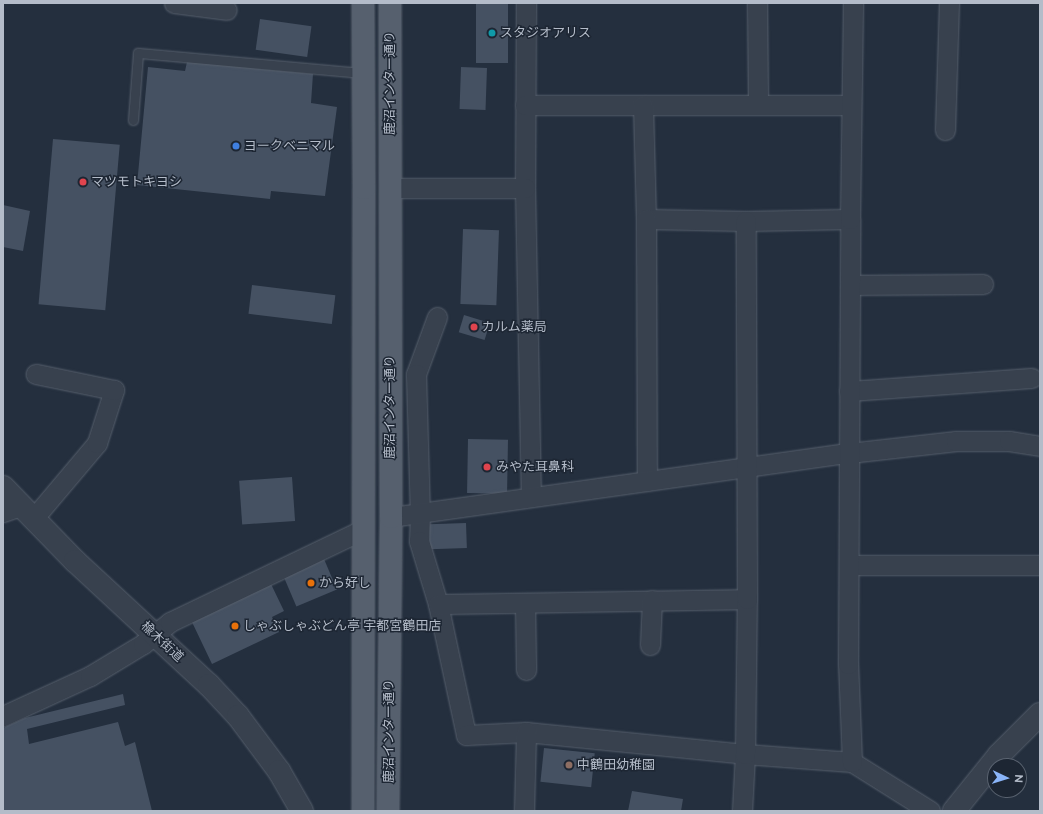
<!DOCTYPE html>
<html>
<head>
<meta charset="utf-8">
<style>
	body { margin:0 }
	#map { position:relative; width:1043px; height:814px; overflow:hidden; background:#242f3e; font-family:Raleway,"Noto Sans JP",sans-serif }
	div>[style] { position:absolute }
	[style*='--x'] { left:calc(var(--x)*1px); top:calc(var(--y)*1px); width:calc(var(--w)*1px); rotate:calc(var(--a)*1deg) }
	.building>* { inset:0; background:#455162; transform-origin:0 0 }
	.roads { filter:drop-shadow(0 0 1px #565f6c) drop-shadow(0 0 1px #565f6c) }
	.service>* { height:9px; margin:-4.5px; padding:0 4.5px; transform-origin:4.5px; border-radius:4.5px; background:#38414e }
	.minor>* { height:19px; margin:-9.5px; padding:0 9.5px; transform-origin:9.5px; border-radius:9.5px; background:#38414e }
	.tertiary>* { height:22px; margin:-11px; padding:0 11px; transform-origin:11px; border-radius:11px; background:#38414e }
	.primary>* { height:22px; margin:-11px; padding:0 11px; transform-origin:11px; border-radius:11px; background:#56606e }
	.dots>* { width:11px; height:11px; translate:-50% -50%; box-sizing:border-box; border:2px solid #1d2633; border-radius:50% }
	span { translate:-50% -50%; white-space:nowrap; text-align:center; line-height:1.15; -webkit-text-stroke:3px #1d2633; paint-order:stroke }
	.poi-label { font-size:13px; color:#b4bcc9 }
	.left { translate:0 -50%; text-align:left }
	.street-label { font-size:13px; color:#b4bcc9 }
	.frame { position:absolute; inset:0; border:4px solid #b4bcc9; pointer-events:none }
	.north { position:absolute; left:987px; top:758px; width:40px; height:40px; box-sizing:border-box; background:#1d2633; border:1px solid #59626f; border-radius:50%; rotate:94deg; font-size:11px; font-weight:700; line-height:16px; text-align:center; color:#b4bcc9 }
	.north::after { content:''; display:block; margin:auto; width:14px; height:18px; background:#8ab4f8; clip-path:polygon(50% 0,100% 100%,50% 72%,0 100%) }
</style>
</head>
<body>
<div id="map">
	<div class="building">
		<div style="left:476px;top:3px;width:32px;height:60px"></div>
		<div style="left:260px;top:19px;width:52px;height:31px;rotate:8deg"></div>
		<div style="clip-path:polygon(187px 62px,313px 74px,311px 103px,337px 107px,325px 196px,271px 191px,270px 199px,137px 185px,148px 67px,185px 71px)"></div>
		<div style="left:461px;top:67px;width:26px;height:42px;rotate:2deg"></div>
		<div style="left:53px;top:139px;width:67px;height:166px;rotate:5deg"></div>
		<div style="clip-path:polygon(3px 205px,30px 211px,23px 251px,3px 247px)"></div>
		<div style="left:463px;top:229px;width:36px;height:75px;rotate:2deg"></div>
		<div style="left:252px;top:285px;width:84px;height:29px;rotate:7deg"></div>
		<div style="left:464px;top:315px;width:27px;height:18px;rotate:17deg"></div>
		<div style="left:468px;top:439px;width:40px;height:54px;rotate:1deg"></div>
		<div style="left:292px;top:477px;width:44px;height:53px;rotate:86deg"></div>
		<div style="left:466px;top:523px;width:25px;height:37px;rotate:88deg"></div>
		<div style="left:324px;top:559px;width:33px;height:44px;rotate:67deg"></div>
		<div style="clip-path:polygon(270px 582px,284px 611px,272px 617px,279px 632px,212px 664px,191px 620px)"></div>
		<div style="clip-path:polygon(123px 694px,125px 705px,27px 729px,29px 744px,118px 722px,125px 746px,135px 742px,152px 811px,3px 811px,3px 728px,25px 718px)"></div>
		<div style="left:544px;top:748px;width:51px;height:34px;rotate:6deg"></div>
		<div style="clip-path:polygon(632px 791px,683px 799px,681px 811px,628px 811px)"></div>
	</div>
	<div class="roads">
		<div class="service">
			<div style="--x:133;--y:120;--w:67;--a:-85.7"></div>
			<div style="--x:138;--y:53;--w:226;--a:5.1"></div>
		</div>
		<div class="minor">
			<div style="--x:174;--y:3;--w:53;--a:7.5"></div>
			<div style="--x:526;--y:3;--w:185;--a:90.3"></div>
			<div style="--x:525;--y:188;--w:309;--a:88.9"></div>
			<div style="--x:757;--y:3;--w:102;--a:89.4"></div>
			<div style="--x:525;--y:105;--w:325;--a:0"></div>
			<div style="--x:643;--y:105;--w:114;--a:88.5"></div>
			<div style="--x:646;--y:219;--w:100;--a:1.1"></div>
			<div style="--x:746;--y:221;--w:104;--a:-1.1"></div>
			<div style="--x:945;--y:130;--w:127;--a:-88.2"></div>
			<div style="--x:390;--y:188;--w:135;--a:0"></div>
			<div style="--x:646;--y:219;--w:262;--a:89.8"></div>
			<div style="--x:850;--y:285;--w:133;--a:-0.4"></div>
			<div style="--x:437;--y:317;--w:61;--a:110.2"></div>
			<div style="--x:416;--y:374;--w:140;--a:88.4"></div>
			<div style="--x:420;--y:514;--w:27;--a:92"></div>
			<div style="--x:419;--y:541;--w:66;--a:73.2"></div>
			<div style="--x:438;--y:604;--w:134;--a:77.9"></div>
			<div style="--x:466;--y:735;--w:60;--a:-2.9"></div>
			<div style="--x:526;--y:732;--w:220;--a:5.7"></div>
			<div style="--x:745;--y:754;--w:107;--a:4.3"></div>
			<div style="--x:852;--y:762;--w:92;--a:32.1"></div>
			<div style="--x:849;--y:391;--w:183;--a:-4.1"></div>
			<div style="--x:3;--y:512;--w:18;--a:-19"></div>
			<div style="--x:391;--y:517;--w:462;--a:-8"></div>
			<div style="--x:849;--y:453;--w:108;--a:-6.4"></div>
			<div style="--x:956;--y:441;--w:53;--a:0"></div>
			<div style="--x:1009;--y:441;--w:31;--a:9"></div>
			<div style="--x:33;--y:519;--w:99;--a:-49.9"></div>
			<div style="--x:97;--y:443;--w:56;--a:-72.2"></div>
			<div style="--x:114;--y:390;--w:80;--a:-168.4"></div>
			<div style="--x:849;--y:565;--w:191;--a:0"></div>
			<div style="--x:525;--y:603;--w:67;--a:89.1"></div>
			<div style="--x:438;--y:604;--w:309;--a:-0.9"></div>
			<div style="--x:650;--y:645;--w:45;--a:-87.5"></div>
			<div style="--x:3;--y:716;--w:96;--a:-24.7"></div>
			<div style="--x:90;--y:676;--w:62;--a:-31.1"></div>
			<div style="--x:143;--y:644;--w:35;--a:-39"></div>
			<div style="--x:170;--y:622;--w:215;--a:-25.6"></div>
			<div style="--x:852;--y:762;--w:98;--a:-92.3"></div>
			<div style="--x:848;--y:664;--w:445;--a:-89.7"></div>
			<div style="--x:850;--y:219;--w:216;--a:-89.2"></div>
			<div style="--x:524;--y:811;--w:79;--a:-88.5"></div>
			<div style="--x:742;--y:811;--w:57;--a:-87"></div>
			<div style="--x:745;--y:754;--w:155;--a:-89.3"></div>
			<div style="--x:747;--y:599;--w:378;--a:-90.2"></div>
		</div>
		<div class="tertiary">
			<div style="--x:3;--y:487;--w:103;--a:45.8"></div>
			<div style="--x:75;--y:561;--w:183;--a:42.8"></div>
			<div style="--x:209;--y:685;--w:42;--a:46.9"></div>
			<div style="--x:238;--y:716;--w:69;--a:53.3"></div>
			<div style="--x:279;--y:771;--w:46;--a:60.1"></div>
			<div style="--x:954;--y:811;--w:72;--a:-51.2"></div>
			<div style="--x:999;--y:755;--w:58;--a:-45"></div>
		</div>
		<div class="primary">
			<div style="--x:363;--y:811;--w:623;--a:-89.91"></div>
			<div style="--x:364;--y:188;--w:185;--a:-90.3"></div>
			<div style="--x:388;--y:811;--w:294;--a:-89.4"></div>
			<div style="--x:391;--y:517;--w:514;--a:-90.11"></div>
		</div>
	</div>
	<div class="dots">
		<div style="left:492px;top:33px;background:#0f9aa8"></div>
		<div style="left:236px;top:146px;background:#3f7fe0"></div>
		<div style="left:83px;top:182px;background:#e0444e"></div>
		<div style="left:474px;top:327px;background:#e0444e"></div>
		<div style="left:487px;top:467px;background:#e0444e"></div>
		<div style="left:311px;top:583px;background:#e8710a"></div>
		<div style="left:235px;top:626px;background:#e8710a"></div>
		<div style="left:569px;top:765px;background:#8d6e63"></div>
	</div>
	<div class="poi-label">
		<span class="left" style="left:500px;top:33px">スタジオアリス</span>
		<span class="left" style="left:244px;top:146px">ヨークベニマル</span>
		<span class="left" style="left:91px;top:182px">マツモトキヨシ</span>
		<span class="left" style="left:482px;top:327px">カルム薬局</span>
		<span class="left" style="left:496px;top:467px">みやた耳鼻科</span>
		<span class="left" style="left:319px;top:583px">から好し</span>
		<span class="left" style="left:243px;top:626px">しゃぶしゃぶどん亭 宇都宮鶴田店</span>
		<span class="left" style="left:577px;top:765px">中鶴田幼稚園</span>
	</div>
	<div class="street-label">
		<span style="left:390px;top:83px;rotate:-90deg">鹿沼インター通り</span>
		<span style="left:390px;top:407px;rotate:-90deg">鹿沼インター通り</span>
		<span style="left:162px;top:642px;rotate:43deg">楡木街道</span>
		<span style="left:389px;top:731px;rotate:-90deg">鹿沼インター通り</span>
	</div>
	<div class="frame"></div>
	<div class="north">N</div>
</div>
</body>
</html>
